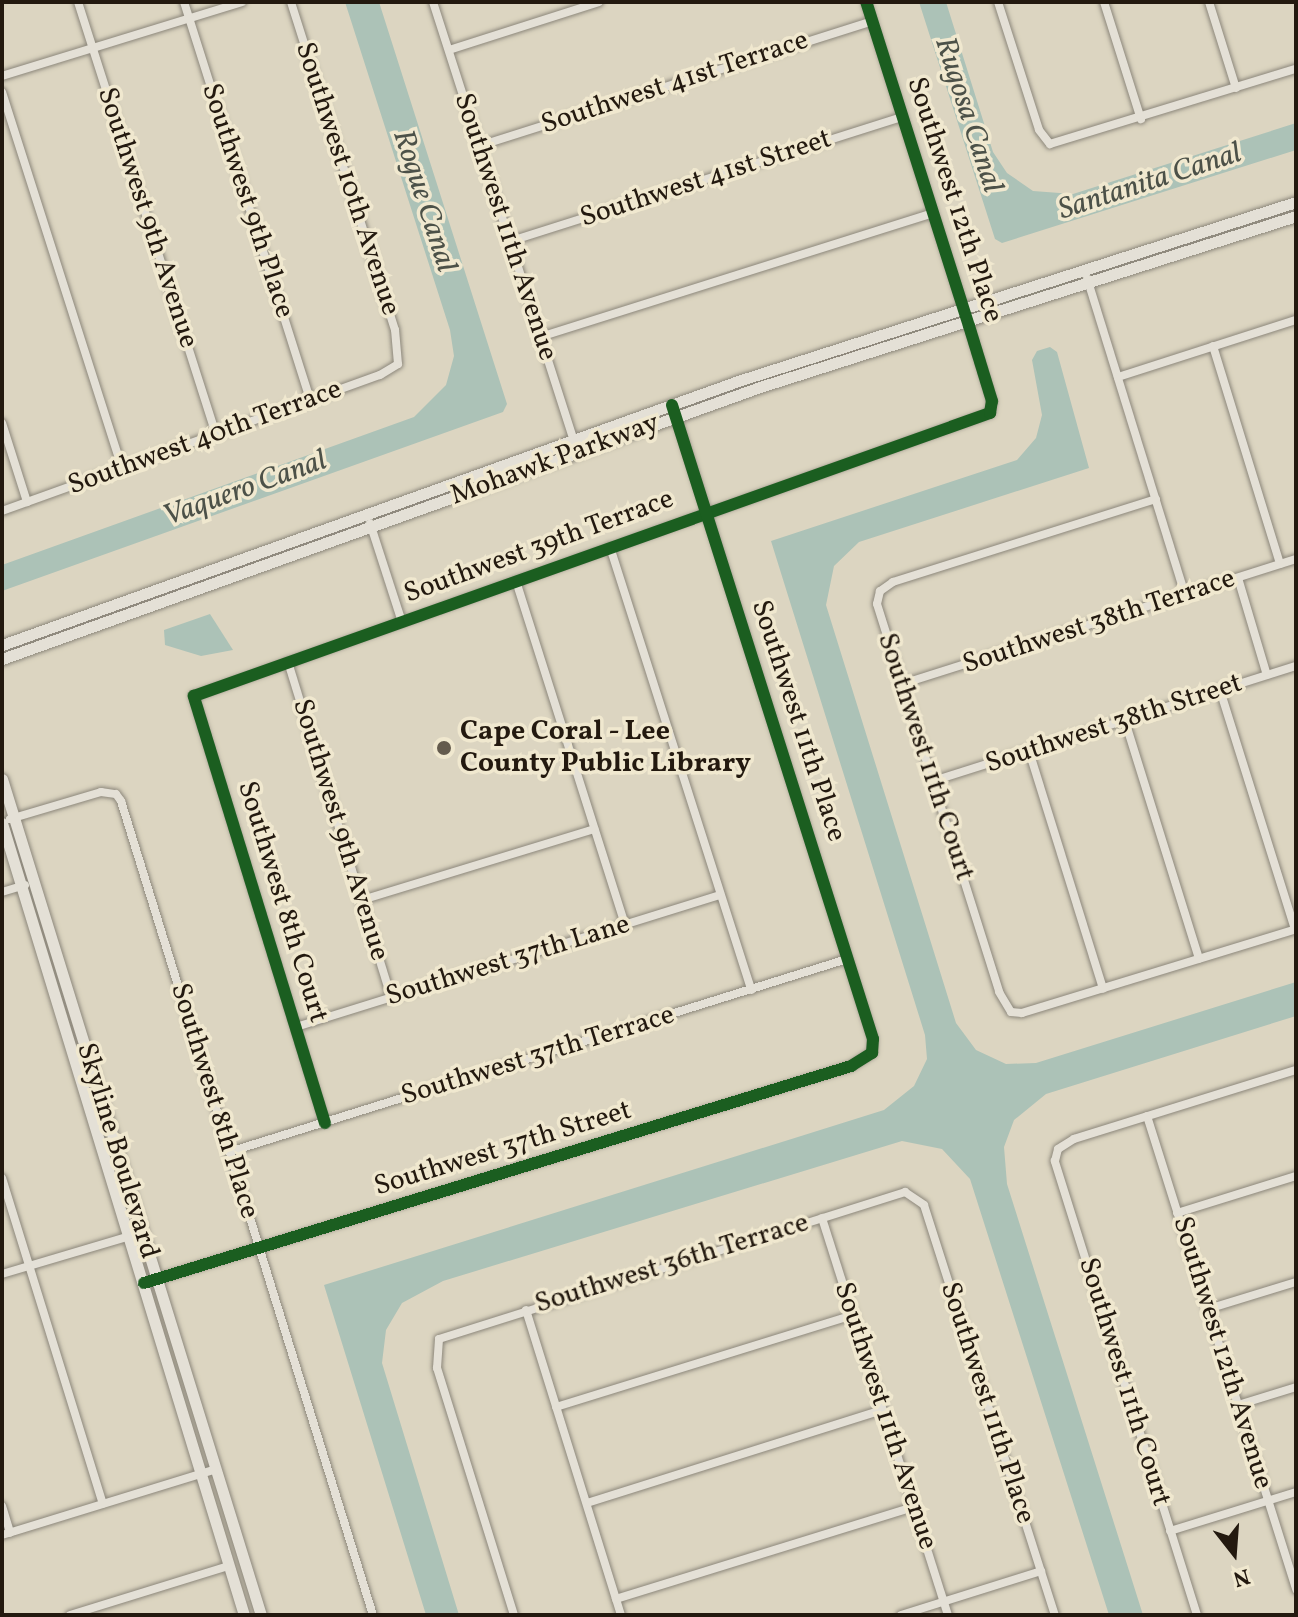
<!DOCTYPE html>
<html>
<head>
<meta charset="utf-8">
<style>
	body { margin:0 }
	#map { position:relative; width:1298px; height:1617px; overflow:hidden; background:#dcd5c1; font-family:Vollkorn,serif }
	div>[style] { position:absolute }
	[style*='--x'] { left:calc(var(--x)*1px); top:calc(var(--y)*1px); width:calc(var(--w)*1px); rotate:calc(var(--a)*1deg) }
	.water>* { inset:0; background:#acc2b7 }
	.roads { filter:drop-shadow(0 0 2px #8c877b) drop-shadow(0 0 2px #8c877b) }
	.street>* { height:8px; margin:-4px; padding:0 4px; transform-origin:4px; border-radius:4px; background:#e4e0d6 }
	.secondary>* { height:11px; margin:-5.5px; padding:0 5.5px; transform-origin:5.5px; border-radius:5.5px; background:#e4e0d6 }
	.cycleway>* { height:12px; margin:-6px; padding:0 6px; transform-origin:6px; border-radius:6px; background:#1b5e20 }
	.dots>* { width:22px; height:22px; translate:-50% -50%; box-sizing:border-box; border:4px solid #f0e8cf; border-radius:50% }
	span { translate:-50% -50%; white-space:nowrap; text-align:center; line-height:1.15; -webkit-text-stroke:7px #f0e8cf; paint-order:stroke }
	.street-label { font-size:28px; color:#23190f }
	.poi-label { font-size:28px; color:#23190f; font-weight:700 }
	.left { translate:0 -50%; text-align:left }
	.water-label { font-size:30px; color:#4c5148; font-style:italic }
	.frame { position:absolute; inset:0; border:4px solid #23190f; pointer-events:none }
	.north { position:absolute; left:1194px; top:1513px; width:80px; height:80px; -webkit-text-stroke:6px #f0e8cf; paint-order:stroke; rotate:163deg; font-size:22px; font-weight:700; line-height:32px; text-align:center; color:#23190f }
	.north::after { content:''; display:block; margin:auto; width:28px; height:36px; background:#23190f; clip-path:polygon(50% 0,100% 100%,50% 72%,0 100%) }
</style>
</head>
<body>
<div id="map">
	<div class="water">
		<div style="clip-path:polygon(345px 2px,379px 2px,507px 404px,503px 412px,2px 591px,2px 565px,414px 417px,446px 385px,454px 356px,450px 330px)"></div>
		<div style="clip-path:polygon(919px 2px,946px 2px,993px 152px,1007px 173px,1033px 191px,1073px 194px,1296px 123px,1296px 150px,1002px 243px,995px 239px)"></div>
		<div style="clip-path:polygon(1050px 347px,1057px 352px,1089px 468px,859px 542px,834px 566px,826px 605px,956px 1023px,976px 1050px,1006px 1064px,1036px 1063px,1296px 982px,1296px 1016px,1046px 1094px,1014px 1120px,1004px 1147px,1007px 1184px,1143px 1615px,1109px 1615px,970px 1179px,942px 1149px,902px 1141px,443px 1281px,402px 1303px,386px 1330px,382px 1363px,459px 1615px,426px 1615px,324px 1285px,884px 1110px,914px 1086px,927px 1059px,925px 1035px,771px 541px,1017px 460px,1036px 438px,1042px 415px,1032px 360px,1037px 351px)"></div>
		<div style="clip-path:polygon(210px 614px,233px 650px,201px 656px,165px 645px,164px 630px)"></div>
	</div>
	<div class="roads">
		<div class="street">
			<div style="--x:78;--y:2;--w:454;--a:72.3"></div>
			<div style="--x:184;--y:2;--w:417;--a:72.4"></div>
			<div style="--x:433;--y:2;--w:464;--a:72.2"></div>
			<div style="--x:998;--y:2;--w:134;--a:72.2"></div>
			<div style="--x:1039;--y:130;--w:18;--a:52"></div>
			<div style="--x:1050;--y:144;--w:257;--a:-17"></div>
			<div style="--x:1104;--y:2;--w:123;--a:72.5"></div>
			<div style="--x:1209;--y:2;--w:90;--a:72.6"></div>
			<div style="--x:449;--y:50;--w:157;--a:-17.7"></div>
			<div style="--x:2;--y:76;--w:251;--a:-17.1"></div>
			<div style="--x:2;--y:92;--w:394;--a:72.3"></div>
			<div style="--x:479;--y:146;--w:412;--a:-17.6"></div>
			<div style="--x:511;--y:241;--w:410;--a:-17.6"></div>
			<div style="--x:1087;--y:278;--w:331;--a:72.8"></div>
			<div style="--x:540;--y:337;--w:412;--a:-17.5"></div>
			<div style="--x:1213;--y:346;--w:228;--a:72.9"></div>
			<div style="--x:1118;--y:377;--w:187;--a:-17.8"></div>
			<div style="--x:2;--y:423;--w:83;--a:72.4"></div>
			<div style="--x:1156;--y:499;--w:276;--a:162.5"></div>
			<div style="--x:893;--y:582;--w:16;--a:145"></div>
			<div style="--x:880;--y:591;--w:13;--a:103"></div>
			<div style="--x:877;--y:604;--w:407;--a:72.5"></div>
			<div style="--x:999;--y:992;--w:23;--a:59"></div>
			<div style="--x:1011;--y:1012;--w:11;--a:5"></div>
			<div style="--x:1022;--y:1013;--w:287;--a:-17"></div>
			<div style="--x:2;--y:511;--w:402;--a:-19.8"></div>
			<div style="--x:380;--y:375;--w:21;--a:-31"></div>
			<div style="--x:398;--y:364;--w:34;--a:-95"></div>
			<div style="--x:395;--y:330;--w:344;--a:-107.6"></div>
			<div style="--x:370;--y:523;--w:104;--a:72.1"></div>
			<div style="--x:610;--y:547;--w:465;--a:72.3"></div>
			<div style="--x:1238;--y:578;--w:101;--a:73.4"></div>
			<div style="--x:516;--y:581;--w:360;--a:72.4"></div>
			<div style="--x:288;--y:662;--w:350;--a:72.9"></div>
			<div style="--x:902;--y:684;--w:413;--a:-17.6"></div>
			<div style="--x:1220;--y:690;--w:250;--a:72.6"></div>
			<div style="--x:1125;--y:721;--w:249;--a:72.7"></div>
			<div style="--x:1029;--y:751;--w:249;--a:72.7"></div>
			<div style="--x:933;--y:781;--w:381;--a:-17.6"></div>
			<div style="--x:10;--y:819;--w:95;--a:-16.5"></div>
			<div style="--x:101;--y:792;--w:15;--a:8"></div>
			<div style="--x:116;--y:794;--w:9;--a:54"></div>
			<div style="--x:121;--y:801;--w:852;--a:72.8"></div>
			<div style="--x:2;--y:892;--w:24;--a:-17"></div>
			<div style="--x:362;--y:900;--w:243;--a:-17"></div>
			<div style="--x:296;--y:1027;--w:444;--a:-17.3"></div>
			<div style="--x:1147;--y:1116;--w:497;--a:72.5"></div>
			<div style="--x:325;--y:1123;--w:447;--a:-107.1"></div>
			<div style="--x:194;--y:696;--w:845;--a:-19.57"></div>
			<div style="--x:990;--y:413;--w:12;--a:-81"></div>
			<div style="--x:992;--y:401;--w:78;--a:-107"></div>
			<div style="--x:969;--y:326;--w:340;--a:-107.6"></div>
			<div style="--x:229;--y:1152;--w:647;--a:-17.34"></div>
			<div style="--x:2;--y:1178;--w:341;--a:72.8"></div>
			<div style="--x:1177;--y:1213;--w:125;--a:-17.3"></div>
			<div style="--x:822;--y:1218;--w:417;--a:72.4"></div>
			<div style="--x:2;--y:1274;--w:134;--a:-16.5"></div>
			<div style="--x:144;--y:1283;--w:740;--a:-17.06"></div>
			<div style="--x:851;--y:1066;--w:25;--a:-32"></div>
			<div style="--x:872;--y:1053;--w:14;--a:-86"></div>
			<div style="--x:873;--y:1039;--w:657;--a:-107.55"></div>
			<div style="--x:1208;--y:1309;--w:92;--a:-17.1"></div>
			<div style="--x:526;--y:1310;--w:319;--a:72.7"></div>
			<div style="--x:1238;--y:1405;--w:61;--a:-17.2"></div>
			<div style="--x:556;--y:1407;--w:311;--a:-17.2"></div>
			<div style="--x:587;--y:1503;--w:309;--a:-17.5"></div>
			<div style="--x:2;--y:1506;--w:28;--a:73"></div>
			<div style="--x:1170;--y:1531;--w:132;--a:-17.2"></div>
			<div style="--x:2;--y:1535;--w:224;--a:-17.1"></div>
			<div style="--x:616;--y:1599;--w:311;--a:-17.2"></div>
			<div style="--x:70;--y:1615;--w:165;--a:-17.2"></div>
			<div style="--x:514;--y:1615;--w:259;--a:-107.3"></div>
			<div style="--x:437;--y:1368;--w:29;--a:-86"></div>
			<div style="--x:439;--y:1339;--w:489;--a:-17.5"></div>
			<div style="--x:905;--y:1192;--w:23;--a:34"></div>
			<div style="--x:924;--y:1205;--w:430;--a:72.3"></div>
			<div style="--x:901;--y:1615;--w:147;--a:-17.4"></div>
			<div style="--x:1197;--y:1615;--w:476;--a:-107.4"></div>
			<div style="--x:1055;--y:1161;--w:12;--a:-76"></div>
			<div style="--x:1058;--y:1149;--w:19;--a:-32"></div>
			<div style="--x:1074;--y:1139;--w:232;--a:-17.3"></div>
		</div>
		<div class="secondary">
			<div style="--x:2;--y:645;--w:782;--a:-19.73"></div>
			<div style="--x:738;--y:381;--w:586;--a:-17.79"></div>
			<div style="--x:2;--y:659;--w:805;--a:-19.74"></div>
			<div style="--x:760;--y:387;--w:563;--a:-17.69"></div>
			<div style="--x:2;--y:779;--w:875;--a:72.79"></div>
			<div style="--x:2;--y:823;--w:828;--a:73.01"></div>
		</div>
	</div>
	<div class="cycleway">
		<div style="--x:325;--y:1123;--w:447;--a:-107.1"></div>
		<div style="--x:194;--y:696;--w:845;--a:-19.57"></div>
		<div style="--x:990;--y:413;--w:12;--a:-81"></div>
		<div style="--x:992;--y:401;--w:78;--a:-107"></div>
		<div style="--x:969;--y:326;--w:340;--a:-107.6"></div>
		<div style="--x:144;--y:1283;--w:740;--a:-17.06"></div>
		<div style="--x:851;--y:1066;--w:25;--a:-32"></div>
		<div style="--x:872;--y:1053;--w:14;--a:-86"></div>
		<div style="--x:873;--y:1039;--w:665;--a:-107.59"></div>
	</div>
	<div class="dots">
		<div style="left:444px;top:748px;background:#645b4d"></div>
	</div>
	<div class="street-label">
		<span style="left:675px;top:83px;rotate:-18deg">Southwest 41st Terrace</span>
		<span style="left:347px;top:179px;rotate:72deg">Southwest 10th Avenue</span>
		<span style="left:706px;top:179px;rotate:-18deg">Southwest 41st Street</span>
		<span style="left:954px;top:200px;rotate:72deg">Southwest 12th Place</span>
		<span style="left:247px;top:201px;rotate:72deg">Southwest 9th Place</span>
		<span style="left:147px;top:218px;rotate:72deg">Southwest 9th Avenue</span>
		<span style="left:505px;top:227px;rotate:72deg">Southwest 11th Avenue</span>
		<span style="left:205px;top:438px;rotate:-20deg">Southwest 40th Terrace</span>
		<span style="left:555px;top:460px;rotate:-20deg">Mohawk Parkway</span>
		<span style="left:539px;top:547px;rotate:-20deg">Southwest 39th Terrace</span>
		<span style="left:1099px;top:622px;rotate:-18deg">Southwest 38th Terrace</span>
		<span style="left:798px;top:721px;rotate:72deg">Southwest 11th Place</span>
		<span style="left:1114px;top:724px;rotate:-18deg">Southwest 38th Street</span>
		<span style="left:925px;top:757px;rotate:72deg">Southwest 11th Court</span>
		<span style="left:340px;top:830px;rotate:73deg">Southwest 9th Avenue</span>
		<span style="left:282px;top:902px;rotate:73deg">Southwest 8th Court</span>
		<span style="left:508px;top:961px;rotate:-17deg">Southwest 37th Lane</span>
		<span style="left:538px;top:1056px;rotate:-17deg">Southwest 37th Terrace</span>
		<span style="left:214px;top:1101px;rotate:73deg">Southwest 8th Place</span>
		<span style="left:503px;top:1149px;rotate:-17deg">Southwest 37th Street</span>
		<span style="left:117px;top:1151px;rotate:73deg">Skyline Boulevard</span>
		<span style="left:672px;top:1264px;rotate:-17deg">Southwest 36th Terrace</span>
		<span style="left:1222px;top:1353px;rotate:73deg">Southwest 12th Avenue</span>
		<span style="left:1124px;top:1382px;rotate:73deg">Southwest 11th Court</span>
		<span style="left:987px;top:1403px;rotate:72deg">Southwest 11th Place</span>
		<span style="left:885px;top:1416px;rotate:72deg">Southwest 11th Avenue</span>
	</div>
	<div class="poi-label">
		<span class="left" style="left:460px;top:748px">Cape Coral - Lee<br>County Public Library</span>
	</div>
	<div class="water-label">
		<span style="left:968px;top:115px;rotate:72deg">Rugosa Canal</span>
		<span style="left:1150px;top:182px;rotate:-18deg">Santanita Canal</span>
		<span style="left:424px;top:201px;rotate:72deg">Rogue Canal</span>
		<span style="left:245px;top:489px;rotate:-20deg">Vaquero Canal</span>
	</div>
	<div class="frame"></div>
	<div class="north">N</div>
</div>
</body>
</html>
